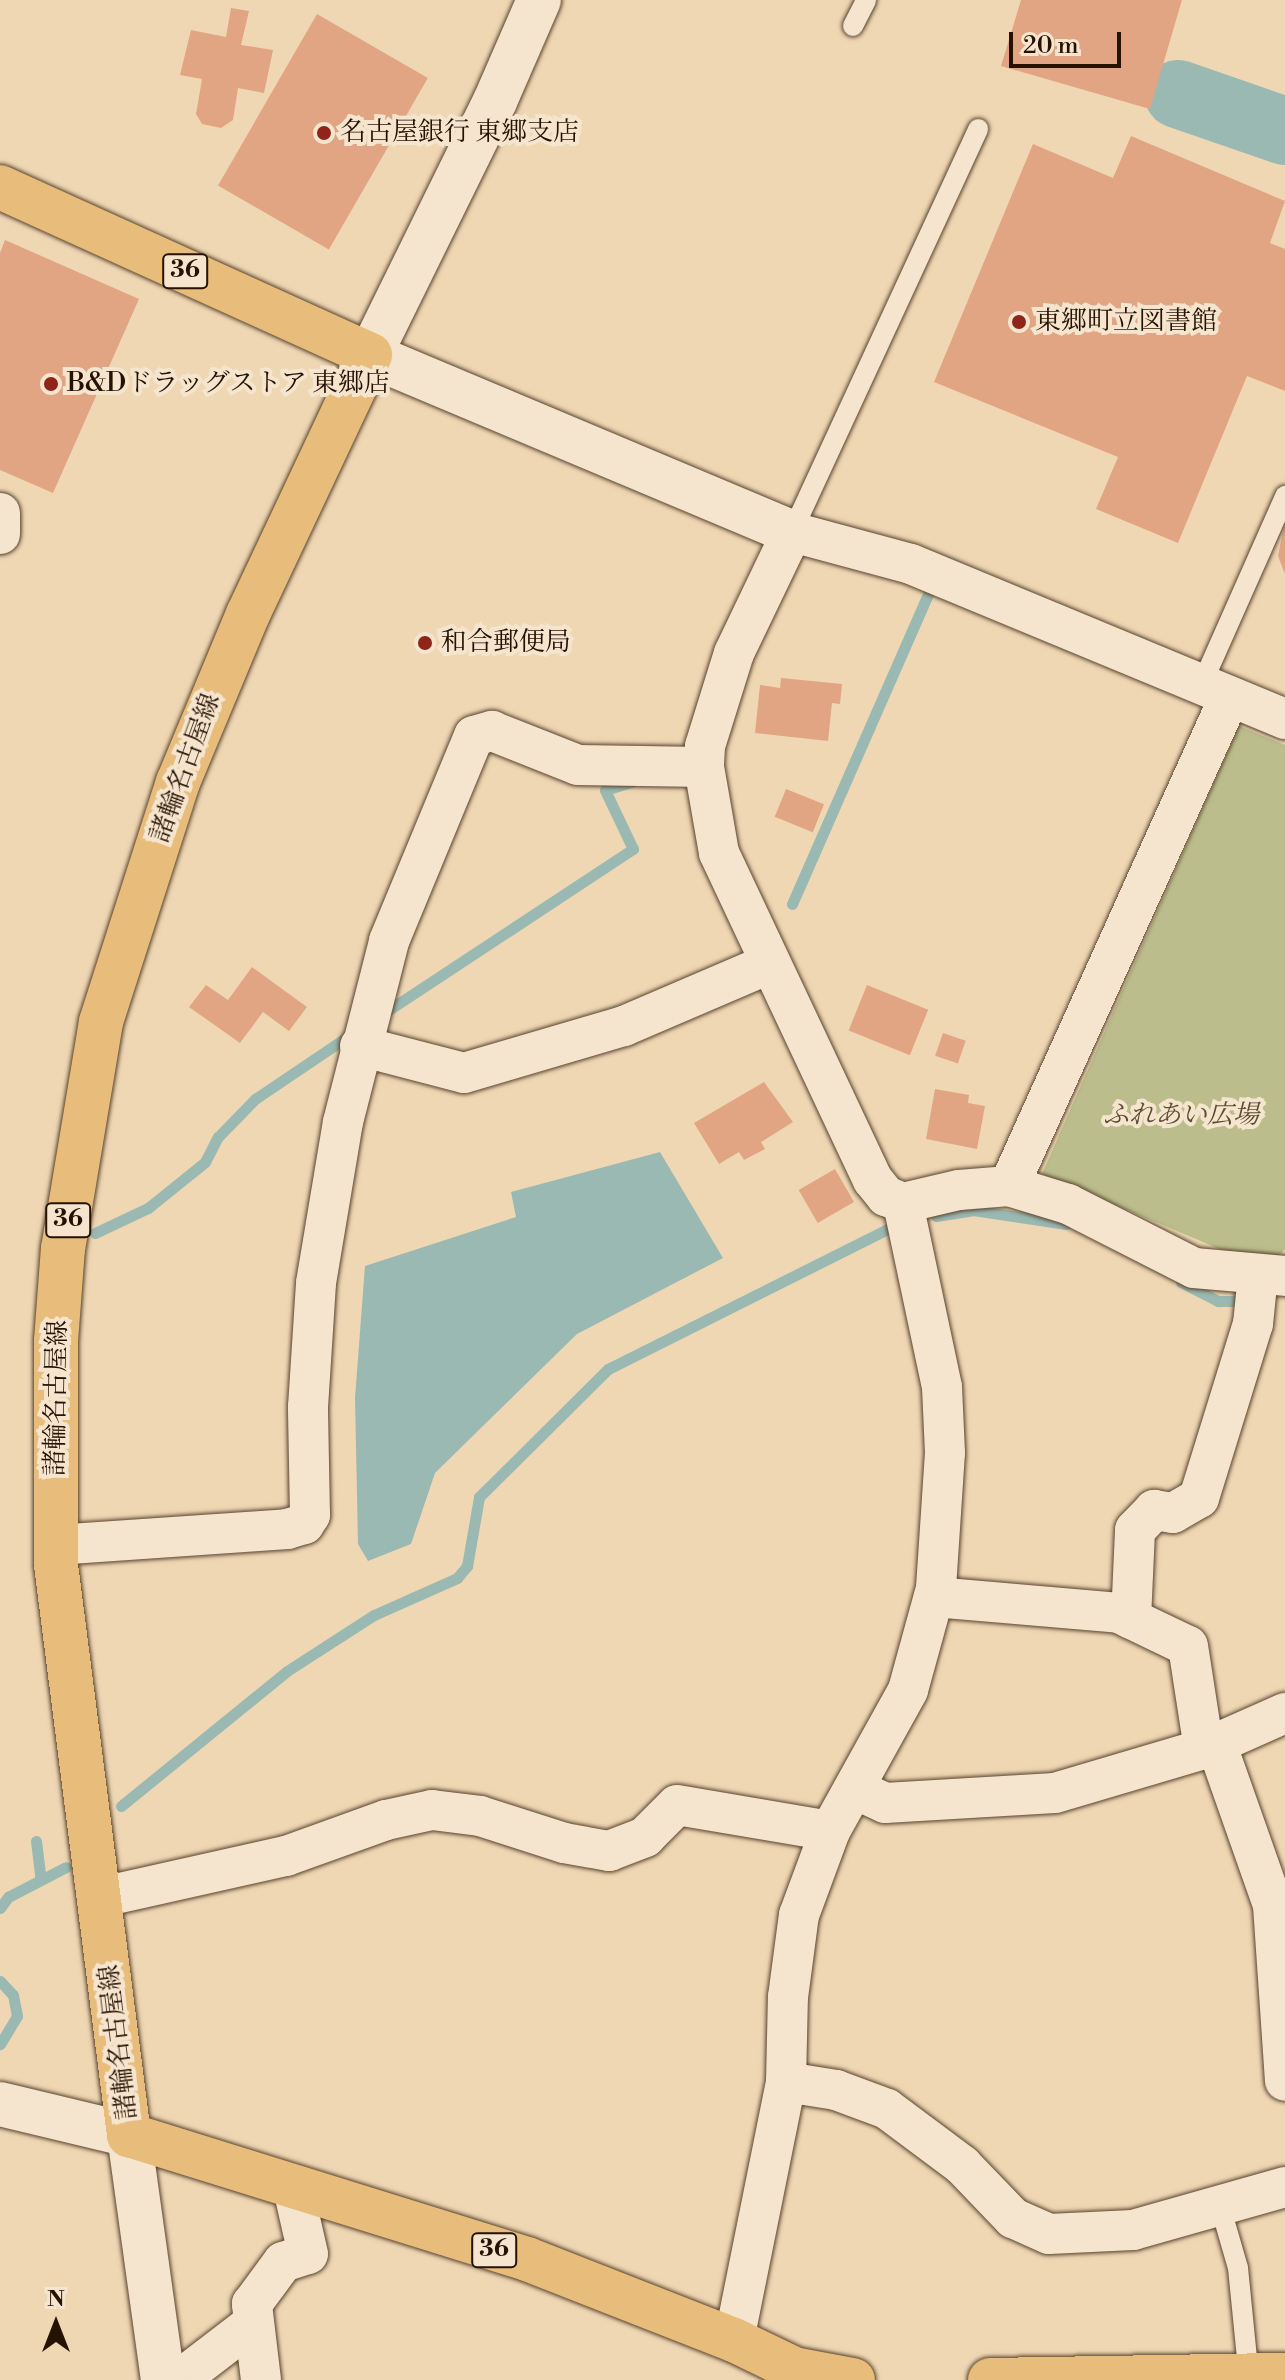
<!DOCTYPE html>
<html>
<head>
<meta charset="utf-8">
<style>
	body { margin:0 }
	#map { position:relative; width:1285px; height:2380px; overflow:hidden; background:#efd7b4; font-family:"Libre Bodoni","Noto Serif JP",serif }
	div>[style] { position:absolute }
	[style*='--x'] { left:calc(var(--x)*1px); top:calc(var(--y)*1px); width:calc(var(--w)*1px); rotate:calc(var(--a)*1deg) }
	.green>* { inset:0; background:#bbbe8c }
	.water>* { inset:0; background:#9ab9b2 }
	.stream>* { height:11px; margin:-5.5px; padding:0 5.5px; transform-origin:5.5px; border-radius:5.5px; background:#9ab9b2 }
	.river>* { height:68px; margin:-34px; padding:0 34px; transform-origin:34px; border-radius:34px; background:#9ab9b2 }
	.building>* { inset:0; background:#e2a583; transform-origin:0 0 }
	.roads { filter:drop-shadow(0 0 2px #58432d) drop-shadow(0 0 2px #58432d) }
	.lane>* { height:20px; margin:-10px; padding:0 10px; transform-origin:10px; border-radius:10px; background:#f5e5ce }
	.street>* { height:40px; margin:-20px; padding:0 20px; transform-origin:20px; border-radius:20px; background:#f5e5ce }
	.secondary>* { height:44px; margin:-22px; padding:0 22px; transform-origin:22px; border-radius:22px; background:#f5e5ce }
	.primary>* { height:44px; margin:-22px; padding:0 22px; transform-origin:22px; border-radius:22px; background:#e8bc7a }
	.dots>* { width:22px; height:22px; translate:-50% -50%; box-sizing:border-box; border:4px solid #f5e5ce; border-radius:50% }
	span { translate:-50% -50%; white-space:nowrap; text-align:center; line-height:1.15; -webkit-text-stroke:8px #f5e5ce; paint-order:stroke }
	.shield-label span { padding:2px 6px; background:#f5e5ce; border:2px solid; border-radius:6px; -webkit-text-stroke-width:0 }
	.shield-label { font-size:24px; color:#251200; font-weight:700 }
	.poi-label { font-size:26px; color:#251200 }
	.left { translate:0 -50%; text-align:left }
	.street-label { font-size:26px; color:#251200 }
	.park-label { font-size:26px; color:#5a4e31; font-style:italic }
	.north { position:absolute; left:16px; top:2284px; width:80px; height:80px; -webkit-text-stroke:6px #f5e5ce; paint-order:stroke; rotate:0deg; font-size:22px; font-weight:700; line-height:32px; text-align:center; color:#251200 }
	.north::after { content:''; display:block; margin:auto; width:28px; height:36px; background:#251200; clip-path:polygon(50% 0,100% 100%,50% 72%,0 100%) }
	.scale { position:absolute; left:1009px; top:32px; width:112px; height:36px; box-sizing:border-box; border:4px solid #251200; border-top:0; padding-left:10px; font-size:24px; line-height:28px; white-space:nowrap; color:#251200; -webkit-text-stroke:6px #f5e5ce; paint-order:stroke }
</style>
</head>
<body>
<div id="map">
	<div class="green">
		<div style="clip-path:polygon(1239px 726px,1285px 745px,1285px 1249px,1267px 1269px,1042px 1174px)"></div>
	</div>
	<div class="water">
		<div style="clip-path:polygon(660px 1152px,723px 1258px,577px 1334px,435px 1473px,411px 1544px,368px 1561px,358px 1544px,355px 1398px,365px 1266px,516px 1217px,511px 1192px)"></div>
	</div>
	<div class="stream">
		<div style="--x:792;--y:904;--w:344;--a:-66.3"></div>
		<div style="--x:381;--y:1015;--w:302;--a:-33.4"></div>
		<div style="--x:633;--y:849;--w:65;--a:-115.4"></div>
		<div style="--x:605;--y:790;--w:28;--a:-17"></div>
		<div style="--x:936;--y:1216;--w:37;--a:-9"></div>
		<div style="--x:973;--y:1210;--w:94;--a:8.6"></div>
		<div style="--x:95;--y:1233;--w:59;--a:-25.3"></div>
		<div style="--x:148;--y:1208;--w:73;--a:-38.9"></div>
		<div style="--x:205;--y:1162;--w:28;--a:-63"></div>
		<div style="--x:218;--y:1137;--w:53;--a:-45.8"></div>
		<div style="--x:255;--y:1099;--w:118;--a:-34"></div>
		<div style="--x:1181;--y:1282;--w:42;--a:27.2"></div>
		<div style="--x:1218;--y:1301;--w:27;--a:0"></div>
		<div style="--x:121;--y:1806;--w:214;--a:-39.1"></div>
		<div style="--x:287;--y:1671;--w:103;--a:-32.8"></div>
		<div style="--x:374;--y:1615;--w:91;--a:-24"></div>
		<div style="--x:457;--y:1578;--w:16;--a:-50"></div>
		<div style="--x:467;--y:1566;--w:70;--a:-80.1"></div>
		<div style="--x:479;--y:1497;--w:182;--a:-44.8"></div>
		<div style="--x:608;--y:1369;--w:314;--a:-26.6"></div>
		<div style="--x:36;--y:1841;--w:38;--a:83"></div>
		<div style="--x:0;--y:1908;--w:14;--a:-54"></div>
		<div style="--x:8;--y:1897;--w:65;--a:-27.3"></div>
		<div style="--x:0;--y:1981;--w:19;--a:47"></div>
		<div style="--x:13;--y:1995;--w:21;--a:79"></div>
		<div style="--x:17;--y:2016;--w:33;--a:121"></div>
	</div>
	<div class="river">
		<div style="--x:1178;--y:94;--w:113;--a:19.1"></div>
	</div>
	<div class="building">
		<div style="clip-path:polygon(1021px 0,1182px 0,1150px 109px,1001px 66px)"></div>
		<div style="clip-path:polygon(231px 8px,249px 11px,241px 45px,273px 50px,264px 93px,238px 88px,233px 120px,221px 128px,202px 124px,196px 114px,202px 79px,180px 75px,191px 30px,226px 37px)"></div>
		<div style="left:317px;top:14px;width:128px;height:198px;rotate:30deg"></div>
		<div style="clip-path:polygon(1131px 136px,1285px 201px,1270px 243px,1285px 249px,1285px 391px,1247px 376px,1178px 543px,1096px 509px,1118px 457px,934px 382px,1033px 144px,1113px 178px)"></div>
		<div style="clip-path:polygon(5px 240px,139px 299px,53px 493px,0 470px,0 253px)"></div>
		<div style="clip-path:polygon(1285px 522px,1285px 574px,1278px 556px)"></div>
		<div style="clip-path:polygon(781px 678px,842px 684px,840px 704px,832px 703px,828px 741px,755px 733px,760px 685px,780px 688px)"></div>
		<div style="left:786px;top:789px;width:41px;height:30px;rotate:22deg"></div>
		<div style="clip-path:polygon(252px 967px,307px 1007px,289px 1031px,263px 1012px,240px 1043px,189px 1007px,206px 985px,228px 1000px)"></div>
		<div style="left:867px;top:985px;width:66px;height:49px;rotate:22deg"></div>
		<div style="left:943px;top:1033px;width:24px;height:24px;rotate:19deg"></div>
		<div style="clip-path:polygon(764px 1082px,793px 1122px,761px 1142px,765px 1149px,744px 1160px,739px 1152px,719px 1164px,694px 1123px)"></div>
		<div style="clip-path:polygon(935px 1089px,969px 1095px,968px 1103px,985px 1106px,977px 1149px,926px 1139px)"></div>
		<div style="left:835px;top:1169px;width:38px;height:42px;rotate:60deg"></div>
	</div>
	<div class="roads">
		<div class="lane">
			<div style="--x:853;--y:26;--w:29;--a:-63"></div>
			<div style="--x:792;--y:532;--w:444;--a:-65.2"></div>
			<div style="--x:1201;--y:686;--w:208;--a:-66.1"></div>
			<div style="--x:1221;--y:2209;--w:61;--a:73.9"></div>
			<div style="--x:1238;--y:2268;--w:111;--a:84.3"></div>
		</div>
		<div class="street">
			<div style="--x:0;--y:513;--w:21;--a:90"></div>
			<div style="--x:1285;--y:719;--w:405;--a:-157.5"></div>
			<div style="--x:911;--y:564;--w:123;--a:-164.9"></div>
			<div style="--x:792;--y:532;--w:134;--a:115.6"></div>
			<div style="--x:734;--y:653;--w:97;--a:107.3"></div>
			<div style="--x:705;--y:746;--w:21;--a:93"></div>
			<div style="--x:704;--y:767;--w:87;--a:80.1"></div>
			<div style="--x:719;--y:853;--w:361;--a:64.8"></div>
			<div style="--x:873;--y:1180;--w:21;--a:51"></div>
			<div style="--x:886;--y:1196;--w:18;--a:22"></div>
			<div style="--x:903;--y:1203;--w:57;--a:-13.1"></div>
			<div style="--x:959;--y:1190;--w:50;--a:-4.6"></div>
			<div style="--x:1009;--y:1186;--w:62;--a:17"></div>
			<div style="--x:1068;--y:1204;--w:141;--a:26.9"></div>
			<div style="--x:1194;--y:1268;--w:91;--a:5"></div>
			<div style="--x:360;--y:1046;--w:107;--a:14.6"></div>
			<div style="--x:464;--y:1073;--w:167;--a:-16.4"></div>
			<div style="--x:624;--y:1026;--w:158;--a:-23.2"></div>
			<div style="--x:1009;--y:1186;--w:535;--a:-65.73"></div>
			<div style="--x:55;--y:1545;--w:233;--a:-3.9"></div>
			<div style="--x:287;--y:1529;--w:18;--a:-16"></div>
			<div style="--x:304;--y:1524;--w:11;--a:-56"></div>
			<div style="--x:310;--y:1515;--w:108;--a:-91.1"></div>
			<div style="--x:308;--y:1407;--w:124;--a:-86.3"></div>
			<div style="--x:316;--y:1283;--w:163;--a:-80.5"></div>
			<div style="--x:343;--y:1122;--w:187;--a:-75.7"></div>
			<div style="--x:389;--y:941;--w:222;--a:-67.5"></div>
			<div style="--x:474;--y:736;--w:19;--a:-16"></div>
			<div style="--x:492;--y:731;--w:92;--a:21.6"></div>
			<div style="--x:578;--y:765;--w:126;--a:0.9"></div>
			<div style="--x:934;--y:1597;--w:186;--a:4.9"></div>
			<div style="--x:1119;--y:1613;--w:76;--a:25.6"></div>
			<div style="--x:1188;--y:1646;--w:104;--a:81.2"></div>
			<div style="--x:1131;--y:1619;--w:89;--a:-87.4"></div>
			<div style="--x:1135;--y:1530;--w:28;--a:-46"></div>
			<div style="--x:1154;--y:1510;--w:19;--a:9"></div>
			<div style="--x:1173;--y:1513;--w:30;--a:-30"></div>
			<div style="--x:1199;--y:1498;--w:182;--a:-72.8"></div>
			<div style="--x:1253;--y:1324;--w:49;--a:-84.2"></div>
			<div style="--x:1216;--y:1743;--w:172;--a:70.6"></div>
			<div style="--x:1273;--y:1905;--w:176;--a:86.1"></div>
			<div style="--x:855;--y:1789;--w:33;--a:25"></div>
			<div style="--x:885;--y:1803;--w:170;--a:-3.4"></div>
			<div style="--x:1055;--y:1793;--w:155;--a:-16.5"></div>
			<div style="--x:1204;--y:1749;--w:89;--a:-24"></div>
			<div style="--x:102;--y:1897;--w:189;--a:-12.6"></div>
			<div style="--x:286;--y:1856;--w:106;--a:-19.8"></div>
			<div style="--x:386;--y:1820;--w:47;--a:-12.3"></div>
			<div style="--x:432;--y:1810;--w:48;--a:7.1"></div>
			<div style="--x:480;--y:1816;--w:88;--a:17.8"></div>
			<div style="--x:564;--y:1843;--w:46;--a:10.1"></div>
			<div style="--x:609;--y:1851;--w:39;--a:-21"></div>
			<div style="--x:645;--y:1837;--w:45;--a:-45"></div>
			<div style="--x:677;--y:1805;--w:155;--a:9.6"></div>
			<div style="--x:786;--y:2082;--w:51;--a:9.1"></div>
			<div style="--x:836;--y:2090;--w:54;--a:20.4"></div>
			<div style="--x:887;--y:2109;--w:94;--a:36.7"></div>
			<div style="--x:962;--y:2165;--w:74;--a:46.1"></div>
			<div style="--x:1013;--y:2218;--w:39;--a:24"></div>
			<div style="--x:1049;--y:2234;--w:84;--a:-2.7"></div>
			<div style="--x:1133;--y:2230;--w:158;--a:-15.8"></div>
			<div style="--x:734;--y:2340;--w:263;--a:-78.6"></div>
			<div style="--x:786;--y:2082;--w:85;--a:-88.7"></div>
			<div style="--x:788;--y:1997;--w:83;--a:-82.4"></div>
			<div style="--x:799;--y:1915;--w:90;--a:-69.7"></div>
			<div style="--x:830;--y:1831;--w:161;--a:-61"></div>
			<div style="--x:908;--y:1690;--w:106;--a:-74.6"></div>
			<div style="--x:936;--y:1588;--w:135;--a:-86.2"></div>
			<div style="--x:945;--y:1453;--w:66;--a:-92.6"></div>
			<div style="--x:942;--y:1387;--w:188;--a:-102"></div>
			<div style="--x:179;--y:2380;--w:92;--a:-37.5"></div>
			<div style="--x:261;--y:2380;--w:77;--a:-96.8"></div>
			<div style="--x:252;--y:2304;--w:52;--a:-53.6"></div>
			<div style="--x:283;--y:2262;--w:26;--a:-18"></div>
			<div style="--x:308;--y:2254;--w:68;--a:-102.8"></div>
		</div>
		<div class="secondary">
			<div style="--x:539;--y:0;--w:110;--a:113.5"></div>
			<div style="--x:495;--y:101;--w:283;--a:116.2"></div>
			<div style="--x:370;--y:355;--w:458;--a:22.8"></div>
			<div style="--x:0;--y:2104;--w:133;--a:13.5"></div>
			<div style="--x:129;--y:2135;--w:247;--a:82.1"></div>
		</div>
		<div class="primary">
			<div style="--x:0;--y:187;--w:406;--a:24.4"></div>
			<div style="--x:370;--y:355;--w:286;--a:115.2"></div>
			<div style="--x:248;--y:614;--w:182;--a:112.6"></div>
			<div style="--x:178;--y:782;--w:252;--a:107.8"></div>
			<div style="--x:101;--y:1022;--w:229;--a:99.5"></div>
			<div style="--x:63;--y:1248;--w:93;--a:94.3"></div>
			<div style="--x:56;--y:1341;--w:224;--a:90"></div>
			<div style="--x:56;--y:1565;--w:575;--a:82.7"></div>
			<div style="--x:129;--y:2135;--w:417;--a:17.3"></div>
			<div style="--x:527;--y:2259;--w:222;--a:21.4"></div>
			<div style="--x:734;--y:2340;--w:67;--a:25.8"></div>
			<div style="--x:794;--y:2369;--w:60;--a:10.6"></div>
			<div style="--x:990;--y:2380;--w:295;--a:-1"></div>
		</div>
	</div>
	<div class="dots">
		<div style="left:324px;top:133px;background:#8f2418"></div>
		<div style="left:1019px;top:322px;background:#8f2418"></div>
		<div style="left:51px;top:384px;background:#8f2418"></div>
		<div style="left:425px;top:643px;background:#8f2418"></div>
	</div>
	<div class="shield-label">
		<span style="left:185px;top:271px">36</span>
		<span style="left:68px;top:1220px">36</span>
		<span style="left:494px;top:2250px">36</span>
	</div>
	<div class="poi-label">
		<span class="left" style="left:340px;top:133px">名古屋銀行 東郷支店</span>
		<span class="left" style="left:1035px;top:322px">東郷町立図書館</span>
		<span class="left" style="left:67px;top:384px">B&amp;Dドラッグストア 東郷店</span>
		<span class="left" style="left:441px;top:643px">和合郵便局</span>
	</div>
	<div class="street-label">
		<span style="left:186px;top:768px;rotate:-70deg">諸輪名古屋線</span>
		<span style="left:57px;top:1398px;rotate:-89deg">諸輪名古屋線</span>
		<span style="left:119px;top:2042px;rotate:-97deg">諸輪名古屋線</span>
	</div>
	<div class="park-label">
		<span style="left:1181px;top:1116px">ふれあい広場</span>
	</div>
	<div class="north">N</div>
	<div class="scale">20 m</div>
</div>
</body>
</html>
